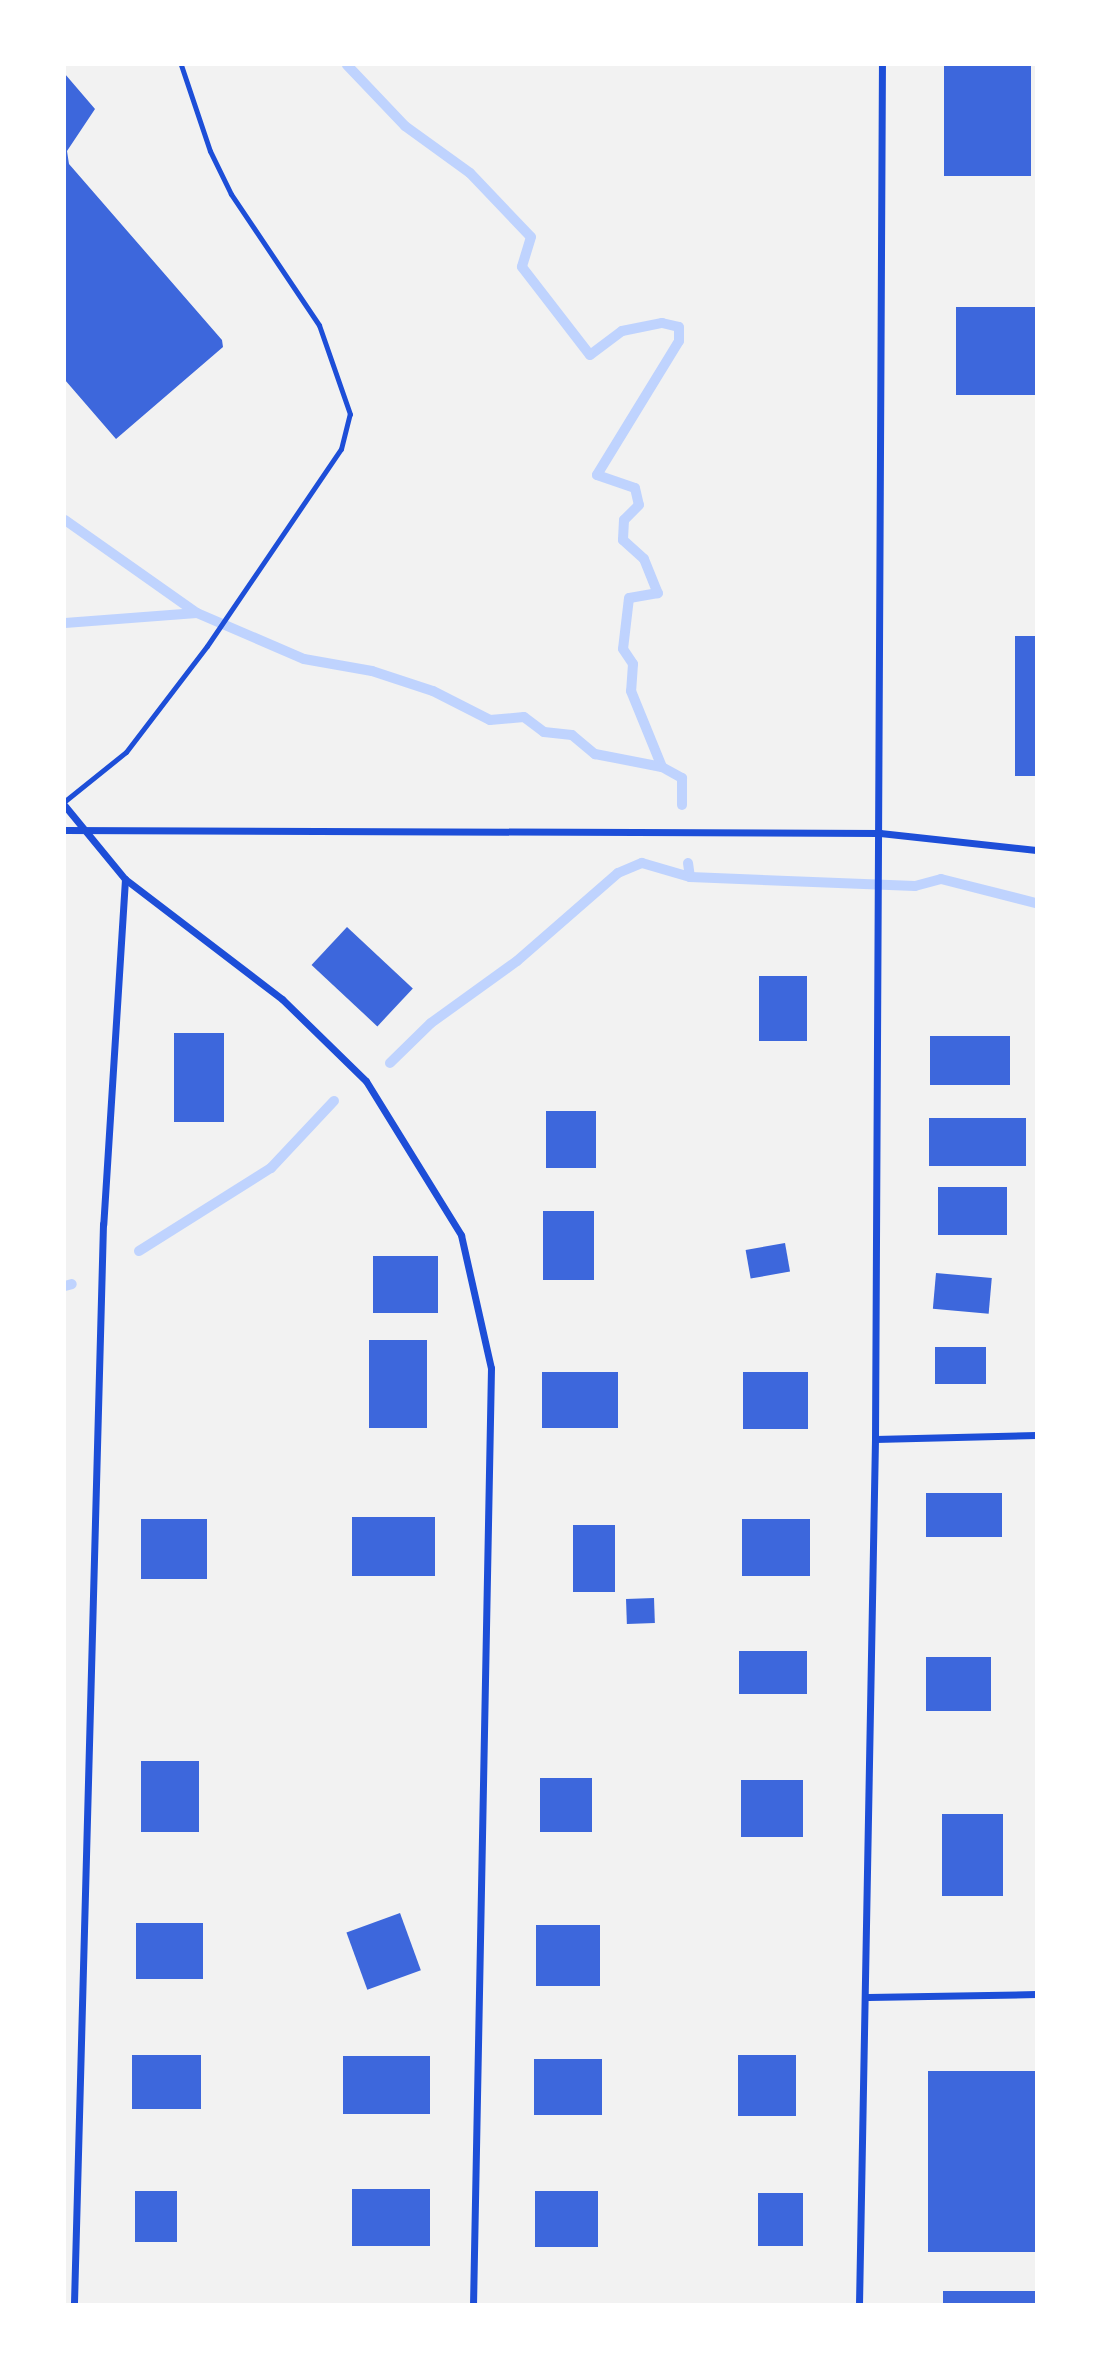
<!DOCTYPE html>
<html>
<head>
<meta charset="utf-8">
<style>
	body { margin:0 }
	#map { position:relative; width:1101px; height:2369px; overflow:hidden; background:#f2f2f2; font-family:"Fira Sans Condensed",sans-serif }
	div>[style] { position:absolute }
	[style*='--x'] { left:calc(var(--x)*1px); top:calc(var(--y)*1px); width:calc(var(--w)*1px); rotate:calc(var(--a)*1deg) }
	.stream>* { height:10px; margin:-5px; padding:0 5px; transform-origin:5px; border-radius:5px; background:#bfd3fe }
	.building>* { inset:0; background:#3d67dc; transform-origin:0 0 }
	.service>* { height:5px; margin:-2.5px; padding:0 2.5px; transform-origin:2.5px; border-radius:2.5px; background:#1d4ed8 }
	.minor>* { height:7px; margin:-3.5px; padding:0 3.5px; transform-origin:3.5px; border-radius:3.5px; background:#1d4ed8 }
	span { translate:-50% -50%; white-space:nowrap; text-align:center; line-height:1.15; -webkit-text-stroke:6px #fff; paint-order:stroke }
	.frame { position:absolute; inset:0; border:66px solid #fff; pointer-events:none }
</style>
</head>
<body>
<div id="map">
	<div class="stream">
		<div style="--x:347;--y:65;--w:84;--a:46.4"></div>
		<div style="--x:405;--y:126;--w:80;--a:35.9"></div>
		<div style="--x:470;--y:173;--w:88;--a:46.4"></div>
		<div style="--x:531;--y:237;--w:31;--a:107"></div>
		<div style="--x:522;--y:267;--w:111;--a:52.3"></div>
		<div style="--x:590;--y:355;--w:40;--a:-37"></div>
		<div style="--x:622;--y:331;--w:41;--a:-11.3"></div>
		<div style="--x:662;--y:323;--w:17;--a:13"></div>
		<div style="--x:679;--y:327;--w:14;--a:90"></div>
		<div style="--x:679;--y:341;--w:157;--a:121.5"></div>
		<div style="--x:597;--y:475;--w:40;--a:18.9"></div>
		<div style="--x:635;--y:488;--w:17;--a:77"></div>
		<div style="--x:639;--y:505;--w:21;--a:135"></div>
		<div style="--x:624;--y:520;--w:20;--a:93"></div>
		<div style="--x:623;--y:540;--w:28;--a:42"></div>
		<div style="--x:644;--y:559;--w:37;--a:68"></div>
		<div style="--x:658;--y:593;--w:29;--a:170"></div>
		<div style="--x:629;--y:598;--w:51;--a:96.7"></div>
		<div style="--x:623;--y:649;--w:18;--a:56"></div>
		<div style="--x:633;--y:664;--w:27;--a:94"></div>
		<div style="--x:631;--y:691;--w:82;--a:67.8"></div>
		<div style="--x:662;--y:767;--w:23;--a:29"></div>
		<div style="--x:682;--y:778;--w:27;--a:90"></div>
		<div style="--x:65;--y:520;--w:161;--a:35.2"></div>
		<div style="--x:197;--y:613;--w:116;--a:23.3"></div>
		<div style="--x:304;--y:659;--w:69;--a:10"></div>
		<div style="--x:372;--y:671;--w:64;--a:18.2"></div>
		<div style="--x:433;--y:691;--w:64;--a:27"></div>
		<div style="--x:490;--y:720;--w:34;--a:-5"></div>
		<div style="--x:524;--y:717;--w:25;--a:37"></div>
		<div style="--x:544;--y:732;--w:28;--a:6"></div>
		<div style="--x:572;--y:735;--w:30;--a:40"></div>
		<div style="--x:595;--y:754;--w:68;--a:11"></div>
		<div style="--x:65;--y:623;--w:132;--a:-4.3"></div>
		<div style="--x:688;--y:863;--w:14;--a:82"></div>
		<div style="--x:390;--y:1063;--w:57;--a:-44.3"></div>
		<div style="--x:431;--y:1023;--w:106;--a:-35.8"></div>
		<div style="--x:517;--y:961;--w:134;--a:-41.1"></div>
		<div style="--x:618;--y:873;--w:26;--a:-23"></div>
		<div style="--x:642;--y:863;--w:50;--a:16.3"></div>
		<div style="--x:690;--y:877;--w:225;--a:2.3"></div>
		<div style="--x:915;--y:886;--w:27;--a:-15"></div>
		<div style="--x:941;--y:879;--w:98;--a:14.2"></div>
		<div style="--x:139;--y:1251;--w:156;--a:-32.2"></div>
		<div style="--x:271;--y:1168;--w:92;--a:-46.8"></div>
		<div style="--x:65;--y:1286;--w:7;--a:-16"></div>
	</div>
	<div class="building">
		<div style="left:944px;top:65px;width:87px;height:111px"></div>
		<div style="clip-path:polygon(65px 74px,95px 109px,67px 151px,69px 164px,222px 340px,223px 347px,116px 439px,65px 380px)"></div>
		<div style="left:956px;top:307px;width:80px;height:88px"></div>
		<div style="left:1015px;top:636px;width:21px;height:140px"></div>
		<div style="left:347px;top:927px;width:90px;height:52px;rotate:43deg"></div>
		<div style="left:759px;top:976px;width:48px;height:65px"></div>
		<div style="left:174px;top:1033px;width:50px;height:89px"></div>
		<div style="left:930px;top:1036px;width:80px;height:49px"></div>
		<div style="left:546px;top:1111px;width:50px;height:57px"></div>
		<div style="left:929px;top:1118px;width:97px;height:48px"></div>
		<div style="left:938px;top:1187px;width:69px;height:48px"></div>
		<div style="left:543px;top:1211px;width:51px;height:69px"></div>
		<div style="left:785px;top:1243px;width:29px;height:40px;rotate:80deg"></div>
		<div style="left:373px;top:1256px;width:65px;height:57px"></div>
		<div style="left:936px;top:1273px;width:56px;height:36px;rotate:5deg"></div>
		<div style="left:369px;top:1340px;width:58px;height:88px"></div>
		<div style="left:935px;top:1347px;width:51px;height:37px"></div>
		<div style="left:542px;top:1372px;width:76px;height:56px"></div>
		<div style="left:743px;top:1372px;width:65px;height:57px"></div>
		<div style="left:926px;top:1493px;width:76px;height:44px"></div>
		<div style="left:352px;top:1517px;width:83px;height:59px"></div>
		<div style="left:141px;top:1519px;width:66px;height:60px"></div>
		<div style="left:742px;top:1519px;width:68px;height:57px"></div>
		<div style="left:573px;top:1525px;width:42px;height:67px"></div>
		<div style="left:654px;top:1598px;width:25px;height:28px;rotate:88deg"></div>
		<div style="left:739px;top:1651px;width:68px;height:43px"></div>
		<div style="left:926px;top:1657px;width:65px;height:54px"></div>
		<div style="left:141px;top:1761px;width:58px;height:71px"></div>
		<div style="left:540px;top:1778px;width:52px;height:54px"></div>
		<div style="left:741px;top:1780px;width:62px;height:57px"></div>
		<div style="left:942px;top:1814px;width:61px;height:82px"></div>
		<div style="left:400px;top:1913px;width:61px;height:57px;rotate:70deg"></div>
		<div style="left:136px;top:1923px;width:67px;height:56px"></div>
		<div style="left:536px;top:1925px;width:64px;height:61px"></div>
		<div style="left:132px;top:2055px;width:69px;height:54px"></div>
		<div style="left:738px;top:2055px;width:58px;height:61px"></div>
		<div style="left:343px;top:2056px;width:87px;height:58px"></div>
		<div style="left:534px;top:2059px;width:68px;height:56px"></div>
		<div style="left:1036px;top:2071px;width:181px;height:108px;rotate:90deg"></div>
		<div style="left:352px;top:2189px;width:78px;height:57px"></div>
		<div style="left:135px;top:2191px;width:42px;height:51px"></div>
		<div style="left:535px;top:2191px;width:63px;height:56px"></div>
		<div style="left:758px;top:2193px;width:45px;height:53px"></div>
		<div style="left:1036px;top:2291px;width:13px;height:93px;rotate:90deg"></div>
	</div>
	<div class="service">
		<div style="--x:65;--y:801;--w:78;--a:-38.8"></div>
		<div style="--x:126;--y:752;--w:133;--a:-52.6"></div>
		<div style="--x:207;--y:646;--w:238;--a:-55.8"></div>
		<div style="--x:341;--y:449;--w:36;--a:-76"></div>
		<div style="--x:350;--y:414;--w:94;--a:-109.2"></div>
		<div style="--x:319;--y:325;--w:158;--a:-123.9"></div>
		<div style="--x:231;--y:194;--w:48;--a:-116"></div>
		<div style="--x:210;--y:151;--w:91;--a:-108.6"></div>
	</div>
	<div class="minor">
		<div style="--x:65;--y:806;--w:94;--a:50.6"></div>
		<div style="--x:125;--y:879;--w:346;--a:93.6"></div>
		<div style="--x:103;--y:1224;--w:1080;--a:91.54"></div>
		<div style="--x:65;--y:830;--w:815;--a:0.21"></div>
		<div style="--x:880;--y:833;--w:157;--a:6.2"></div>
		<div style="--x:125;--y:879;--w:198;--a:37.4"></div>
		<div style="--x:282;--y:999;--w:117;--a:44.3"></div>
		<div style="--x:366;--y:1081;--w:181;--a:58.3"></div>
		<div style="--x:461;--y:1235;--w:136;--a:77.3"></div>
		<div style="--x:491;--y:1368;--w:936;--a:91.1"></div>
		<div style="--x:875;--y:1439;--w:161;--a:-1.4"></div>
		<div style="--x:868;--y:1997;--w:168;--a:-1"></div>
		<div style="--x:859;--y:2304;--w:865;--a:-88.94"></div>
		<div style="--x:875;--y:1439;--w:1374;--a:-89.71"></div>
	</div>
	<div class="frame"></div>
</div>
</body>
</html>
